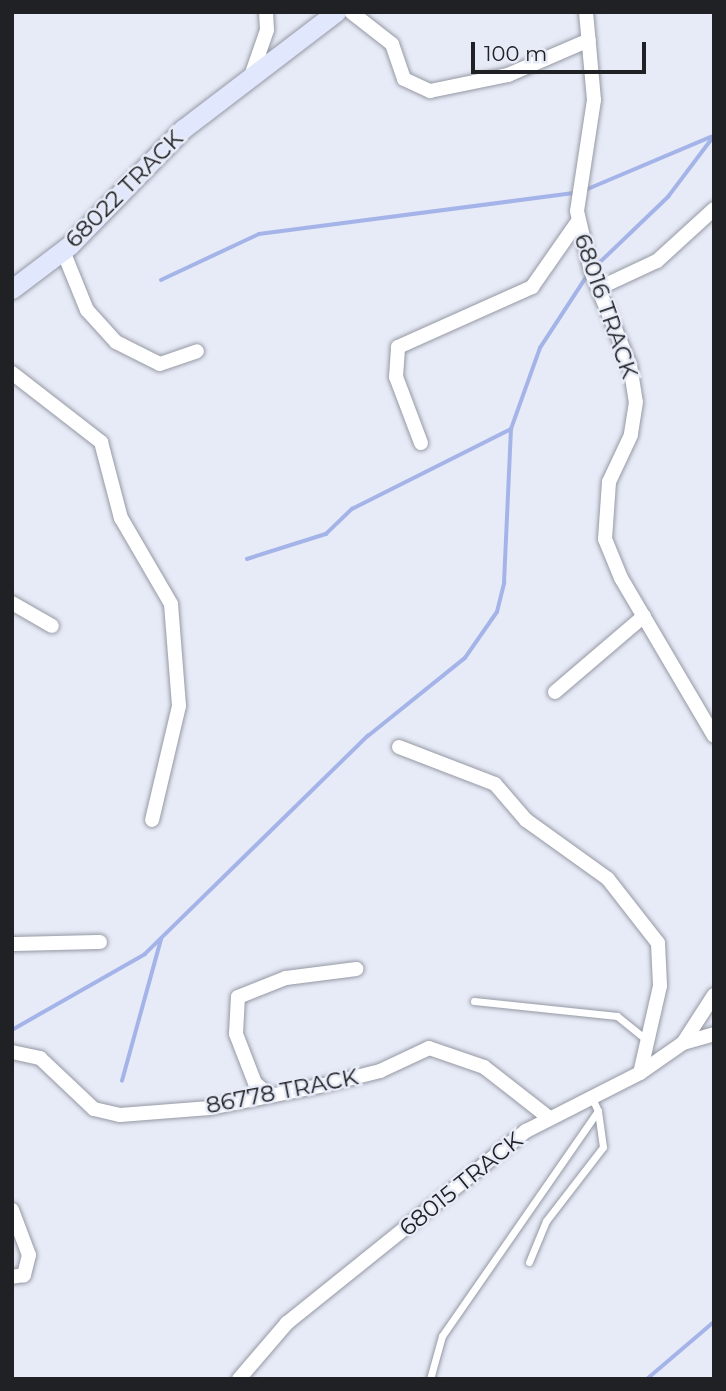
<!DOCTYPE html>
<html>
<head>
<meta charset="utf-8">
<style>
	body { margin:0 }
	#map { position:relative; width:726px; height:1391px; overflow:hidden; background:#e7ebf7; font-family:Montserrat,sans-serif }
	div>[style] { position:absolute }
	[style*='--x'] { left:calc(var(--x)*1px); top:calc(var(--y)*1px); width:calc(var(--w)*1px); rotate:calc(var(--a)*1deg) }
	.stream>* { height:3.5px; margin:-1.75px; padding:0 1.75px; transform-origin:1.75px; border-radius:1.75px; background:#a4b4e9 }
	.roads { filter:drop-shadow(0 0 2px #9599a4) drop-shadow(0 0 2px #9599a4) }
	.lane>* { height:7px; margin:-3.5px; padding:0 3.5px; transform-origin:3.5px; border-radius:3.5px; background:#fff }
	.street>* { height:14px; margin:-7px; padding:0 7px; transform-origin:7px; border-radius:7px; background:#fff }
	.secondary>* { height:19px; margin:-9.5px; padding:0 9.5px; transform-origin:9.5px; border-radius:9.5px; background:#e1e7fc }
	span { translate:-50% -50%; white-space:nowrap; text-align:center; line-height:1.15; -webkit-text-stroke:5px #e7ebf7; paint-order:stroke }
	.street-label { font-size:23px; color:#202125 }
	.frame { position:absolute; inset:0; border:14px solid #202125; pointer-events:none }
	.scale { position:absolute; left:471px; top:42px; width:175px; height:32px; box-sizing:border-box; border:4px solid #202125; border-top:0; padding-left:9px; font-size:21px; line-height:24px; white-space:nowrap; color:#202125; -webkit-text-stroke:5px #e7ebf7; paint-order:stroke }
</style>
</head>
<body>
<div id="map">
	<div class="stream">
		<div style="--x:583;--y:191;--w:139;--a:-22.9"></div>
		<div style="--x:594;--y:268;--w:103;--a:-43.8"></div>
		<div style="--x:668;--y:197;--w:76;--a:-53"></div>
		<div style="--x:161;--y:280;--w:108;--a:-25.1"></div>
		<div style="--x:259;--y:234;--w:319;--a:-7.4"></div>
		<div style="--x:247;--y:559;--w:83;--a:-17.6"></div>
		<div style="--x:326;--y:534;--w:36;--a:-44"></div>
		<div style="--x:352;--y:509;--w:178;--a:-26.7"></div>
		<div style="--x:12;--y:1030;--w:153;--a:-29.7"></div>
		<div style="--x:145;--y:954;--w:312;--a:-44.4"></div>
		<div style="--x:368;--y:736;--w:124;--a:-38.8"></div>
		<div style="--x:465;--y:658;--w:56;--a:-55.2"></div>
		<div style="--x:497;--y:612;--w:30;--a:-76"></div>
		<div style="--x:504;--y:583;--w:154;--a:-87.4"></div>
		<div style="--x:511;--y:429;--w:86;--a:-70.3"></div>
		<div style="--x:540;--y:348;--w:86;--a:-56.9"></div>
		<div style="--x:122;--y:1081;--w:147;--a:-74.6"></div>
		<div style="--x:647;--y:1379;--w:88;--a:-40.4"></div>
	</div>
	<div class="roads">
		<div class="lane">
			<div style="--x:474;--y:1001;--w:144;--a:6"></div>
			<div style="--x:617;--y:1016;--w:35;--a:39"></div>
			<div style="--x:529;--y:1262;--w:44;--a:-67.5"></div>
			<div style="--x:546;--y:1221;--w:93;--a:-52.4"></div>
			<div style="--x:603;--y:1147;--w:36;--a:-98"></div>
			<div style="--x:430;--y:1379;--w:45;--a:-74.4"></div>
			<div style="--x:442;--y:1336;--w:274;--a:-55.3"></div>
			<div style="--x:598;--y:1111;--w:17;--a:-115"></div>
		</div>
		<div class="street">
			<div style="--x:351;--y:12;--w:52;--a:38"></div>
			<div style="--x:392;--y:44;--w:37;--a:71"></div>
			<div style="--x:404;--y:79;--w:29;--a:25"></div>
			<div style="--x:430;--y:91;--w:80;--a:-11.6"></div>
			<div style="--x:508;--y:75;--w:88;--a:-23.4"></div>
			<div style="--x:586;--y:12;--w:88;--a:84.8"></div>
			<div style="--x:594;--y:100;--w:112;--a:98.7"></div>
			<div style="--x:577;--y:211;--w:62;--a:76.9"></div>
			<div style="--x:591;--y:271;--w:102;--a:67.5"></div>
			<div style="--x:630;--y:365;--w:37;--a:81"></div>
			<div style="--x:636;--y:402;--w:33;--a:99"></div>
			<div style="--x:631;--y:435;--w:52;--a:115.1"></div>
			<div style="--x:609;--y:482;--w:57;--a:94"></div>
			<div style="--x:605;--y:539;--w:42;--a:67.7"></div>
			<div style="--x:621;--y:578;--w:183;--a:59.5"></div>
			<div style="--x:251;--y:76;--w:49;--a:-70.8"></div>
			<div style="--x:267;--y:30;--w:18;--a:-93"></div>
			<div style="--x:63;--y:251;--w:64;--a:67.9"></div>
			<div style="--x:87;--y:310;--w:43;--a:47.8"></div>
			<div style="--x:116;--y:342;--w:49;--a:26.6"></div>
			<div style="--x:160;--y:364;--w:39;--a:-19"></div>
			<div style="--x:599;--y:288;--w:64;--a:-25"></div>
			<div style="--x:657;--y:261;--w:77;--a:-42.4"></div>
			<div style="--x:12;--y:373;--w:113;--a:37.8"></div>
			<div style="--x:101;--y:442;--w:79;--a:75.3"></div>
			<div style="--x:121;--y:518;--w:99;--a:59.8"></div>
			<div style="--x:171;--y:604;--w:102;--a:85.5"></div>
			<div style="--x:179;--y:706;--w:117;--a:103.3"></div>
			<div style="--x:421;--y:443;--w:71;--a:-110.7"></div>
			<div style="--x:396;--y:377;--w:30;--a:-86"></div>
			<div style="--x:398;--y:347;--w:147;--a:-24.1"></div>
			<div style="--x:532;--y:287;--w:80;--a:-55.1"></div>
			<div style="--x:12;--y:603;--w:46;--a:29.9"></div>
			<div style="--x:555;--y:692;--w:117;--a:-40.5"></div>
			<div style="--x:399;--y:747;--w:103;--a:21.1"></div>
			<div style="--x:495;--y:784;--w:48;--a:49.3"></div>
			<div style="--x:526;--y:820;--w:101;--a:35.7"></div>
			<div style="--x:608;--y:879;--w:81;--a:52"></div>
			<div style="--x:658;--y:943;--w:43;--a:87.3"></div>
			<div style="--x:660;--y:986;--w:89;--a:102.9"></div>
			<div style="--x:12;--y:944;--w:88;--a:-1.3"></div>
			<div style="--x:683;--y:1043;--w:57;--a:-57.1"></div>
			<div style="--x:12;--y:1052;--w:29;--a:12"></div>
			<div style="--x:40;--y:1058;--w:74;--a:43.4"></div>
			<div style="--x:94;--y:1109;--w:27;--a:13"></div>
			<div style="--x:120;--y:1115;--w:90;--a:-4.4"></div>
			<div style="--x:210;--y:1108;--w:116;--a:-11.4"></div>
			<div style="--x:324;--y:1085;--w:58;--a:-14"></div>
			<div style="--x:380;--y:1071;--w:54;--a:-25.1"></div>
			<div style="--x:429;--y:1048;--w:58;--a:19.1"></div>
			<div style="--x:484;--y:1067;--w:81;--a:38"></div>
			<div style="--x:268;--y:1094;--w:17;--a:-140"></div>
			<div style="--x:255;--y:1083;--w:53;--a:-111.2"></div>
			<div style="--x:236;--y:1034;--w:37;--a:-87"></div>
			<div style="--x:238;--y:997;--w:52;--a:-21.6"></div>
			<div style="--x:286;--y:978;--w:71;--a:-7.3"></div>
			<div style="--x:12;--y:1210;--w:48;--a:69.3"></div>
			<div style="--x:29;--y:1255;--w:21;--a:104"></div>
			<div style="--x:24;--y:1275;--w:12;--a:171"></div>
			<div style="--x:239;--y:1379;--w:74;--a:-49.4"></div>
			<div style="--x:287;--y:1323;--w:307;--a:-38.8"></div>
			<div style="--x:526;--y:1131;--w:128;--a:-27"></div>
			<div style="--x:640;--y:1073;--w:52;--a:-34.9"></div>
			<div style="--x:683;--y:1043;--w:32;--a:-16"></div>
		</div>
		<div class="secondary">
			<div style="--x:12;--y:289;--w:73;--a:-37.2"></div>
			<div style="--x:70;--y:245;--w:162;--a:-45.8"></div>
			<div style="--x:183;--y:129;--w:193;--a:-37.4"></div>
		</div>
	</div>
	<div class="street-label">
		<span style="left:124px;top:189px;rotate:-45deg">68022 TRACK</span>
		<span style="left:606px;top:306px;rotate:71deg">68016 TRACK</span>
		<span style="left:282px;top:1091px;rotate:-11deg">86778 TRACK</span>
		<span style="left:461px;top:1184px;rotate:-39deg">68015 TRACK</span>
	</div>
	<div class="frame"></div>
	<div class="scale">100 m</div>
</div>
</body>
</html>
